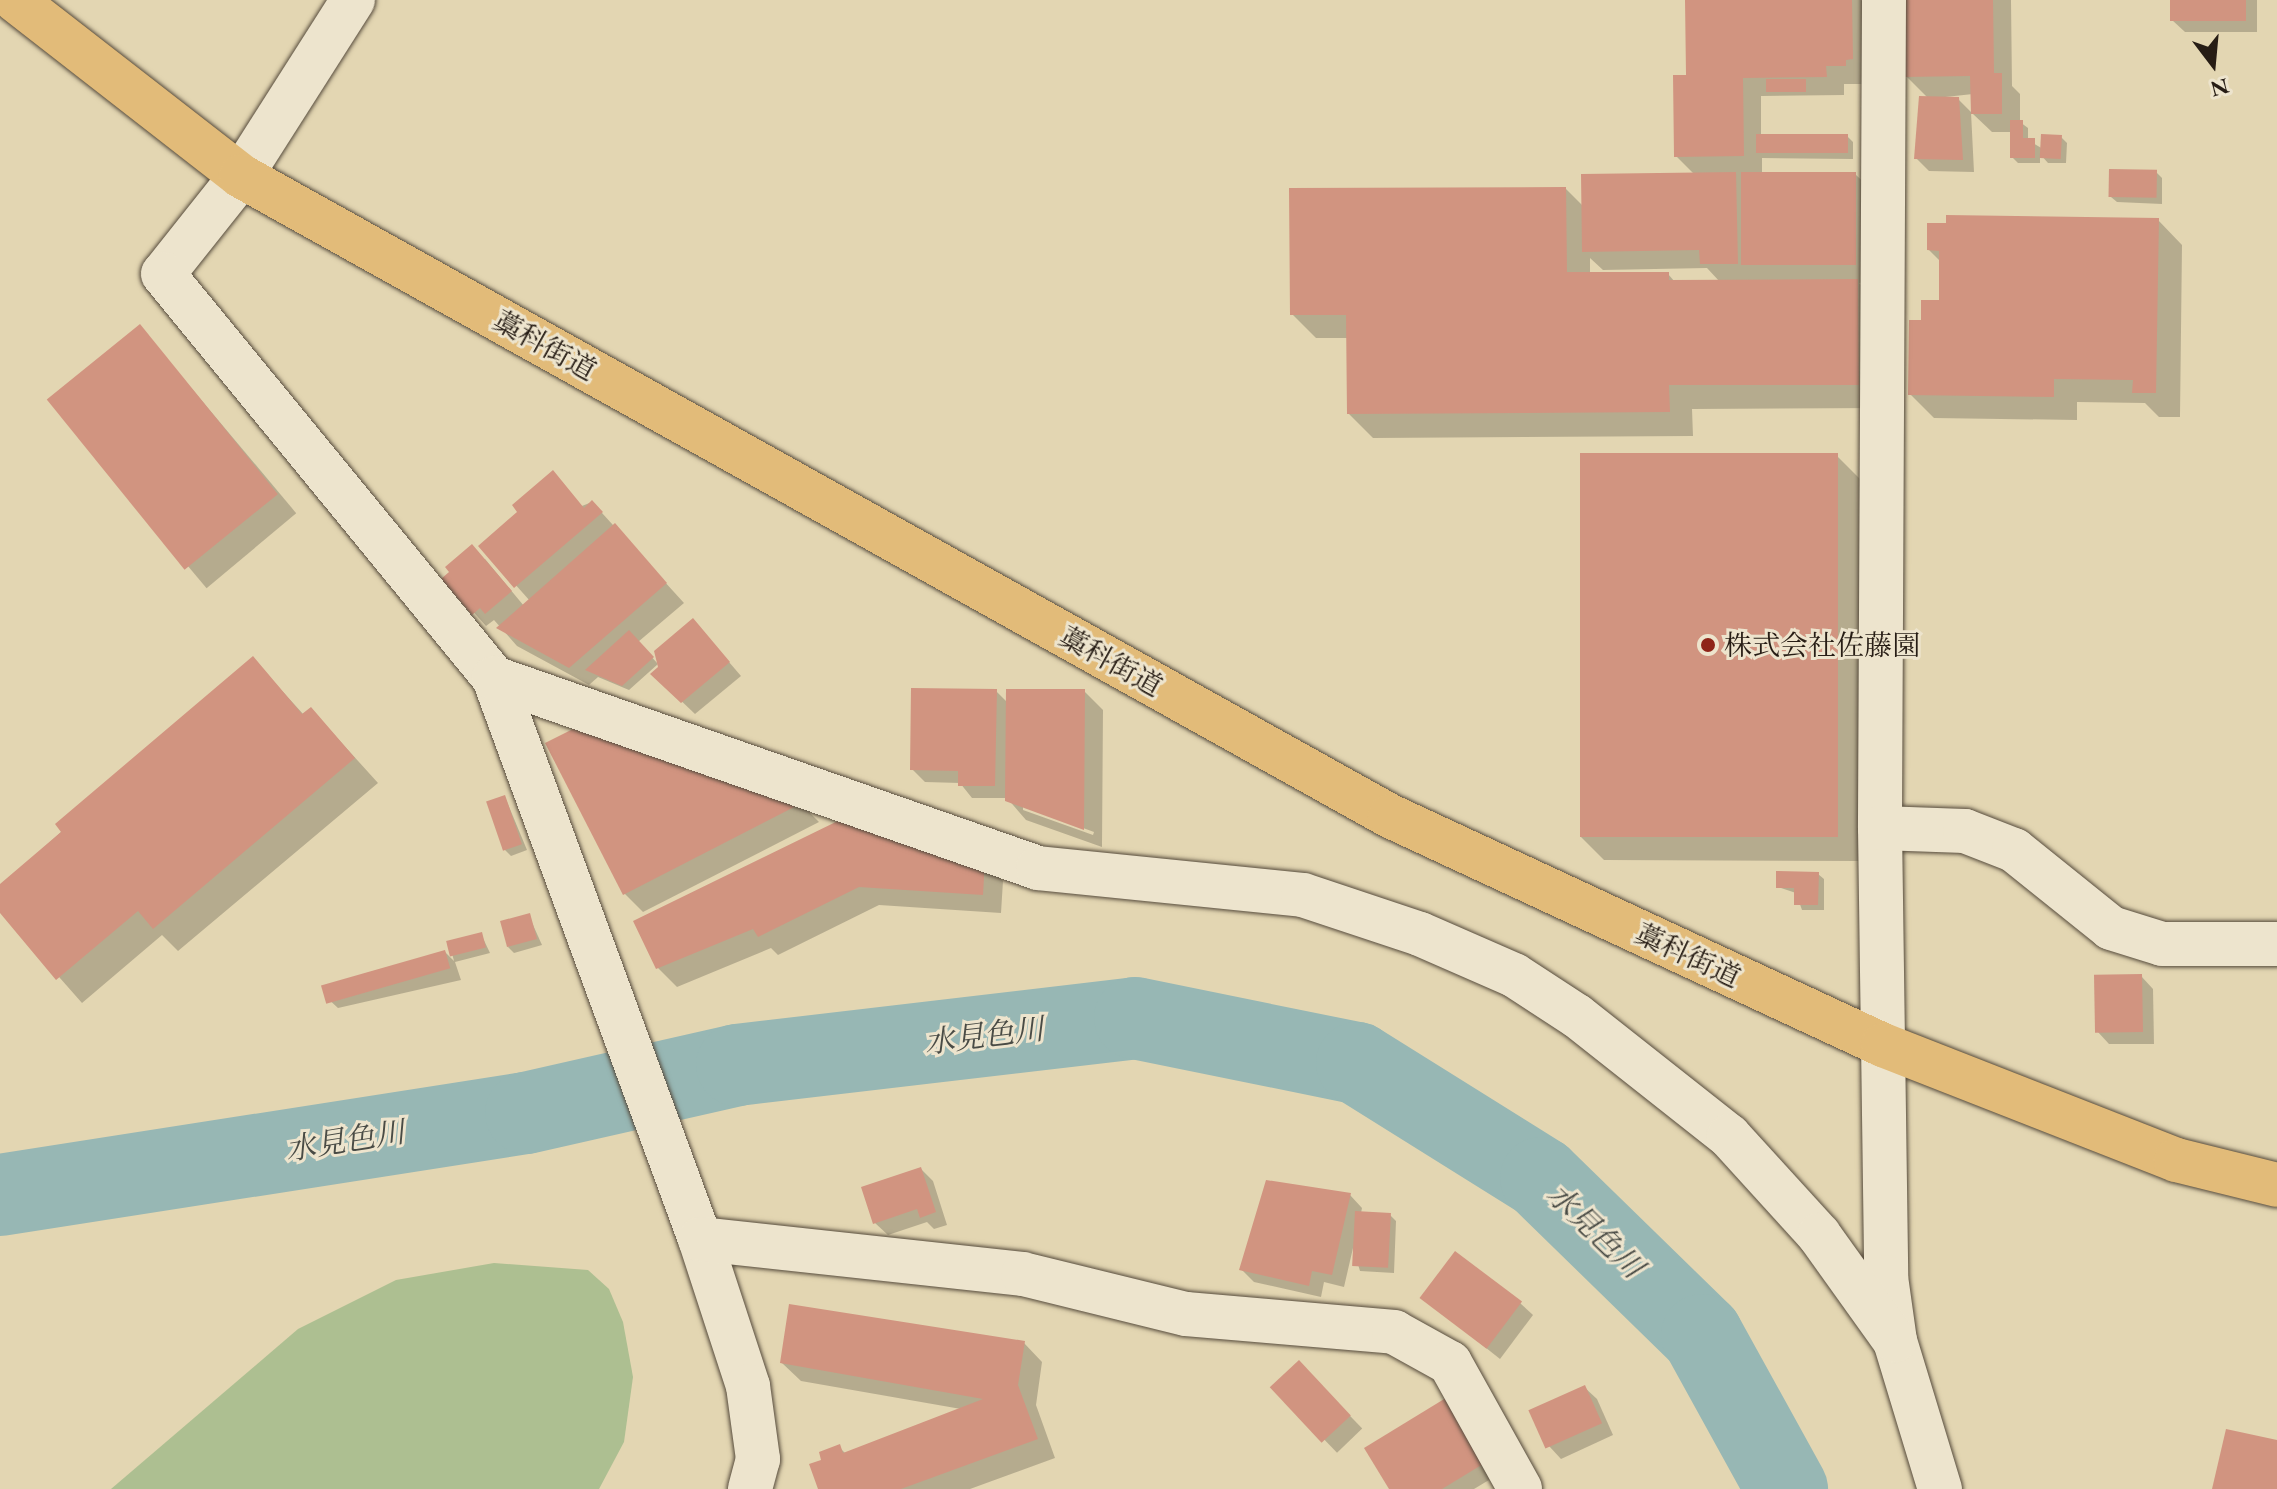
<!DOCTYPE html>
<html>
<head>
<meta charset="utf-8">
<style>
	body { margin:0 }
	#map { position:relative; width:2277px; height:1489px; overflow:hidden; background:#e3d6b2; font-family:"EB Garamond","Noto Serif JP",serif }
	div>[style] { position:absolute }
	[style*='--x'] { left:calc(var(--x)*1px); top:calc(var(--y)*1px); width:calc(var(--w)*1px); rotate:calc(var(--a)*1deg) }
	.green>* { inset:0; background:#adbf91 }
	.shadow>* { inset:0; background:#0003; transform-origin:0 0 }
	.river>* { height:82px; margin:-41px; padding:0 41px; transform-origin:41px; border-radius:41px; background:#97b7b4 }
	.building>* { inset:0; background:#d19480; transform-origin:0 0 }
	.roads { filter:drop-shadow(0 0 2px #564b3c) drop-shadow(0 0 2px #564b3c) }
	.street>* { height:44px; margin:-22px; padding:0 22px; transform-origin:22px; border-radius:22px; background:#ede4cd }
	.highway>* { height:44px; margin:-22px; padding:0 22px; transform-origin:22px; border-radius:22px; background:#e2bb79 }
	.dots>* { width:22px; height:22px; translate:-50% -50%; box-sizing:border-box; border:4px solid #ede4cd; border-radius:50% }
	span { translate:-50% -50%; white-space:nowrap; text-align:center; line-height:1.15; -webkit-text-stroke:6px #ede4cd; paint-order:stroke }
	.street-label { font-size:28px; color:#271d15 }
	.poi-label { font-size:28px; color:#271d15 }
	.left { translate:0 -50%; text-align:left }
	.water-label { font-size:30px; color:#494b45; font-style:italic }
	.north { position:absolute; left:2173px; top:24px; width:80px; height:80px; -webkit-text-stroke:6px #ede4cd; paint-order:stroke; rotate:164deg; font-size:22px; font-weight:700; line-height:32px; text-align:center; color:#271d15 }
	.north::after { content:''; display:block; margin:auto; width:28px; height:36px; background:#271d15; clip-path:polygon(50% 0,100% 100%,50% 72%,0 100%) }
</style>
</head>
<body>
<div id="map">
	<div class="green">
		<div style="clip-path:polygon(494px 1263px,588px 1270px,609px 1289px,623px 1322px,633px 1377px,624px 1442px,599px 1489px,111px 1489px,298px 1329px,396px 1280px)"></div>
	</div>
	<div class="shadow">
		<div style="clip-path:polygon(evenodd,1687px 0,1861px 0,1870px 9px,1864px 84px,1844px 84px,1844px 95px,1761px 96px,1761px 137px,1847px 136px,1853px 142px,1853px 159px,1762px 158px,1762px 174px,1855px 174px,1874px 192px,1875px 283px,1859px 283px,1882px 306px,1882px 408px,1692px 409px,1693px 436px,1373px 438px,1349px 414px,1348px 338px,1316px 338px,1292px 314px,1566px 189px,1583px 206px,1694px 174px,1676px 156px,1688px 77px,1687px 0,1590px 258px,1603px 270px,1707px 268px,1720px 282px,1675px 282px,1668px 274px,1590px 274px,1590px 258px)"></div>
		<div style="clip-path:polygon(1905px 0,2011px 0,2012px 86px,2020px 94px,2020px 122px,2028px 128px,2028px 140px,2043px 149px,2061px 137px,2067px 143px,2066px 163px,2048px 163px,2040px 154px,2040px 163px,2018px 163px,2012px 157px,2012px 132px,1992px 132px,1973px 114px,1973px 94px,1936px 98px,1958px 99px,1971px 112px,1974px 172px,1929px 171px,1916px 158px,1928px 98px,1906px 76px)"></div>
		<div style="clip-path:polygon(2172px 0,2257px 0,2257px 32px,2185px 32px,2172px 20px)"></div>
		<div style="clip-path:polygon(2156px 172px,2162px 178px,2162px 204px,2117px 202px,2111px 197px)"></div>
		<div style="clip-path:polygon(2158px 220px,2182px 245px,2180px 417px,2159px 417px,2145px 403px,2077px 402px,2077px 420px,1934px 418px,1910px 394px,1923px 322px,1941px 302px,1941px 262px,1929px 250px)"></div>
		<div style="left:140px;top:327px;width:243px;height:117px;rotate:50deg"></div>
		<div style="clip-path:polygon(1837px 456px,1861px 480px,1859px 861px,1604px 860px,1580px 836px)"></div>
		<div style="clip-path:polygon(592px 502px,684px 603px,638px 642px,658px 664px,629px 690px,598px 677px,589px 685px,517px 646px,494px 620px,486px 626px,444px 579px,485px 559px,524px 606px,530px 601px,481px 546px)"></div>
		<div style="clip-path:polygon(705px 634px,741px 676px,695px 714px,653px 674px)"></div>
		<div style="clip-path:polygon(253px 659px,304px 715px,311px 709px,378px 783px,178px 951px,162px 935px,82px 1003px,0 910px,0 887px)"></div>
		<div style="clip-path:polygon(evenodd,996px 691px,1008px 703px,1084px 691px,1103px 710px,1102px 847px,1026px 820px,1007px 798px,972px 798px,960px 783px,925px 782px,912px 769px,996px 691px,1023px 806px,1094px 832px,1093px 835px,1023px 810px,1023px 806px)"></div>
		<div style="clip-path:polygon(548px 744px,801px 804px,819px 822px,643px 912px,624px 893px)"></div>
		<div style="clip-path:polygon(505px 797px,527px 850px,511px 856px,505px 850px)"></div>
		<div style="clip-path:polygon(984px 862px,1003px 881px,1001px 913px,879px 905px,778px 955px,771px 948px,677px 987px,658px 968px,635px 921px)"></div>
		<div style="clip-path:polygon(1818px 874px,1824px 879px,1824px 910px,1802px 910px,1796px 893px,1778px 887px)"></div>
		<div style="clip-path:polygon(529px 916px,542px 945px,514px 953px,508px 947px)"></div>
		<div style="clip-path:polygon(481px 934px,490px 953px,455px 962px,461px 980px,338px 1008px,325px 996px,445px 952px,454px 961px,449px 942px)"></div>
		<div style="clip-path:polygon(2141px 976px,2153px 989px,2154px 1044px,2109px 1044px,2097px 1031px)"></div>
		<div style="clip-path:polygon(921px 1169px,933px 1181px,947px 1225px,934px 1229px,927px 1222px,888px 1235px,875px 1223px)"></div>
		<div style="clip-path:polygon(1350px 1195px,1362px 1208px,1361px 1213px,1390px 1215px,1396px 1221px,1394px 1273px,1360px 1271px,1353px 1248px,1344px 1287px,1324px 1282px,1321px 1297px,1254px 1282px,1241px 1269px)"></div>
		<div style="clip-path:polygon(1422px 1297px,1520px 1303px,1533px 1315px,1500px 1359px)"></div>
		<div style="clip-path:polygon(1024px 1343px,1042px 1362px,1036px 1405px,1055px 1458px,970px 1489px,820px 1489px,823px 1461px,839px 1447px,846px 1454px,961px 1409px,801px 1381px,782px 1363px)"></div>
		<div style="left:1299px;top:1363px;width:91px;height:35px;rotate:46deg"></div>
		<div style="clip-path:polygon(1584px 1387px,1597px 1399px,1613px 1435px,1561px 1459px,1549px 1446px)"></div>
		<div style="clip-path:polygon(1453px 1396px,1504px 1471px,1474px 1489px,1394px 1489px)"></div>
	</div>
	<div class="river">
		<div style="--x:0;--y:1195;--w:532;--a:-8.86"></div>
		<div style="--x:526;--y:1113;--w:216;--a:-12.8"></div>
		<div style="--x:737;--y:1065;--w:401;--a:-6.7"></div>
		<div style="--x:1135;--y:1018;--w:227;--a:11.5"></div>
		<div style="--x:1357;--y:1063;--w:217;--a:32"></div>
		<div style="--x:1541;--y:1178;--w:225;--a:44.3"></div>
		<div style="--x:1702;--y:1335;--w:176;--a:61.1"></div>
	</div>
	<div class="building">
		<div style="clip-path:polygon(1685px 0,1852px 0,1853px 59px,1846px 60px,1846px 66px,1826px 66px,1827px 77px,1743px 78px,1744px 156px,1674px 157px,1673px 75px,1686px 75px)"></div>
		<div style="clip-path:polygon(1903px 0,1993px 0,1994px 73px,2002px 73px,2002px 114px,1971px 114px,1970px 76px,1904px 77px)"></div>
		<div style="left:2170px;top:0;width:76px;height:21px"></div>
		<div style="left:1766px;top:79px;width:40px;height:13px"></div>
		<div style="clip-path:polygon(1919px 96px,1959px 97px,1963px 160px,1914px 159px)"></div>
		<div style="clip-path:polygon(2010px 120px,2023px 120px,2023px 138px,2035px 138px,2035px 158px,2010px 158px)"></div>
		<div style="left:1848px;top:134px;width:19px;height:92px;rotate:90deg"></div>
		<div style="left:2041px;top:134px;width:21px;height:24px;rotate:3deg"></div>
		<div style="left:2109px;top:169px;width:48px;height:28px;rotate:1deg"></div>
		<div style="clip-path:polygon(1736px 172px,1738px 264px,1700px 264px,1699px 250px,1582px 252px,1581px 174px)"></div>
		<div style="left:1741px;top:172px;width:115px;height:93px"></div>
		<div style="clip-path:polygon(1566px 187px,1567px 272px,1669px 272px,1669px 280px,1858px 279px,1859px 385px,1669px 385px,1670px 412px,1347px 414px,1346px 315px,1290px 315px,1289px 188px)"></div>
		<div style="clip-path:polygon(1946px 215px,2159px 218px,2156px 393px,2132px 393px,2133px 380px,2054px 379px,2054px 397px,1908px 395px,1909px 320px,1921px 320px,1921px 300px,1939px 300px,1939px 251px,1927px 250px,1927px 223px,1946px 223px)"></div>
		<div style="left:140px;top:324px;width:219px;height:120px;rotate:51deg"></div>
		<div style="left:1580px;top:453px;width:258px;height:384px"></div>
		<div style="clip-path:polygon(553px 470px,584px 508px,592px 500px,603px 512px,514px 588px,478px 546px,517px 512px,512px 505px)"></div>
		<div style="clip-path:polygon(615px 523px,667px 583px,569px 668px,496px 628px)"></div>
		<div style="clip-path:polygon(472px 544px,512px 591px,485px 614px,480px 608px,472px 615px,441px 579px,449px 572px,445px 567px)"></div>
		<div style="clip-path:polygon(693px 618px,730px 662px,681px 703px,650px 674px,658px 667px,654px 651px)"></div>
		<div style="clip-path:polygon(629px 630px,654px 657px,622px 686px,585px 670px)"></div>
		<div style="clip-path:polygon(253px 656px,302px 714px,311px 707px,355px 758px,153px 929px,138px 911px,56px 980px,0 913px,0 884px,61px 832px,55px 824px)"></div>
		<div style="clip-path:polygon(911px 688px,997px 689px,995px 786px,958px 786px,958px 771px,910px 770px)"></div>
		<div style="clip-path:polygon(1006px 689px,1085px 689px,1084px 830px,1005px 801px)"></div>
		<div style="clip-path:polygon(573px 729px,802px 803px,623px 895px,545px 743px)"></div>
		<div style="left:505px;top:795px;width:52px;height:20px;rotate:71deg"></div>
		<div style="clip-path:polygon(848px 816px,985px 860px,983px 895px,859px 887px,758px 937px,753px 929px,656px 969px,633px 921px)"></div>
		<div style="clip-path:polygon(1776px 871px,1819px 872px,1818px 905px,1794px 905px,1794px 888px,1776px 888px)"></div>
		<div style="left:530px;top:913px;width:27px;height:31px;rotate:75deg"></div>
		<div style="left:482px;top:932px;width:16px;height:37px;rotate:76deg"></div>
		<div style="left:445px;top:950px;width:19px;height:129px;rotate:74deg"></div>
		<div style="left:2142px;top:974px;width:58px;height:48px;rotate:89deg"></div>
		<div style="clip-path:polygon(921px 1167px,936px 1212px,920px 1218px,917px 1209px,873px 1224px,861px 1187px)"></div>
		<div style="clip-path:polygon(1266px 1180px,1351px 1193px,1332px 1275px,1312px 1271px,1309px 1286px,1239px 1270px)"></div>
		<div style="left:1355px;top:1211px;width:36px;height:55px;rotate:3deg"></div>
		<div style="left:1455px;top:1251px;width:84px;height:59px;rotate:37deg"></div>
		<div style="clip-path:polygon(789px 1304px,1025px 1341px,1018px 1385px,1038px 1439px,901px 1489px,818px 1489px,809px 1464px,821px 1460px,819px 1452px,840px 1444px,843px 1453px,983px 1399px,780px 1363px)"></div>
		<div style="left:1299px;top:1360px;width:76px;height:40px;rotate:47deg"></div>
		<div style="left:1585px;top:1385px;width:42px;height:62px;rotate:66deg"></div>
		<div style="clip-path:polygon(1454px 1393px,1493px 1458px,1442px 1489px,1389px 1489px,1364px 1448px)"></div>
		<div style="clip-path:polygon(2226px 1429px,2277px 1440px,2277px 1489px,2212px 1489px)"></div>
	</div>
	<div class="roads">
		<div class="street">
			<div style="--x:353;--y:0;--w:209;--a:122.5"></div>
			<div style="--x:241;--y:176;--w:125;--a:128.5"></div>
			<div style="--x:163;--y:274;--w:522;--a:50.67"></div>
			<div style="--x:494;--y:678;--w:598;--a:69.84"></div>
			<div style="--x:700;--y:1239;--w:155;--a:71.9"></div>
			<div style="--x:748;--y:1386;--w:74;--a:82.2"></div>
			<div style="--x:758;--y:1459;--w:31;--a:105"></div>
			<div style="--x:1884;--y:0;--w:828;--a:90.28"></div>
			<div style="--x:1880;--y:828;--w:449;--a:89.2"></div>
			<div style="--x:1886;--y:1277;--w:65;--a:82"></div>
			<div style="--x:1895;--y:1341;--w:155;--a:73.1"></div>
			<div style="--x:494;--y:678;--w:576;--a:19.25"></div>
			<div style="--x:1038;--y:868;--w:266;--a:5.8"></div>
			<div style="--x:1303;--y:895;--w:123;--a:18.4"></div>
			<div style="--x:1420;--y:934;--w:103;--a:23.6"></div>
			<div style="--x:1514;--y:975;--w:75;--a:33.1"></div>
			<div style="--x:1577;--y:1016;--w:194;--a:38.3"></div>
			<div style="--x:1729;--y:1136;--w:134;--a:47.7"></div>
			<div style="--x:1819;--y:1235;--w:130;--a:54.4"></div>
			<div style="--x:1880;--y:828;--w:85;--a:2"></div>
			<div style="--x:1965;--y:831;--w:53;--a:21.2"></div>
			<div style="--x:2014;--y:850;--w:124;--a:38.8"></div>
			<div style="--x:2111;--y:928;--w:53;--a:17.4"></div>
			<div style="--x:2162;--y:944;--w:115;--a:0"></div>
			<div style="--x:700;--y:1239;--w:325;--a:6.2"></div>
			<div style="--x:1023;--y:1274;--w:168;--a:13.8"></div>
			<div style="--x:1186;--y:1314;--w:209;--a:4.9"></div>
			<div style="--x:1394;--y:1332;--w:64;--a:29"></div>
			<div style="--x:1450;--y:1363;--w:144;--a:60.9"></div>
		</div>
		<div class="highway">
			<div style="--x:15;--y:0;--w:286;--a:37.9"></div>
			<div style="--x:241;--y:176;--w:1315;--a:29.12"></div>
			<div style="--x:1390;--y:816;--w:544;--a:24.92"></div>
			<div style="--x:1883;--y:1045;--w:315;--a:21.4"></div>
			<div style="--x:2176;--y:1160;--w:104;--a:13.9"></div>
		</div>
	</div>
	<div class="dots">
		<div style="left:1708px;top:645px;background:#8f2418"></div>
	</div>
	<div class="street-label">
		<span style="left:545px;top:345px;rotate:29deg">藁科街道</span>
		<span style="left:1111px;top:661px;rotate:29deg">藁科街道</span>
		<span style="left:1688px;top:955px;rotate:25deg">藁科街道</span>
	</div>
	<div class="poi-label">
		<span class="left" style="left:1724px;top:645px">株式会社佐藤園</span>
	</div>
	<div class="water-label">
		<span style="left:984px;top:1036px;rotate:-7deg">水見色川</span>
		<span style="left:345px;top:1141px;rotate:-9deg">水見色川</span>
		<span style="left:1595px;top:1231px;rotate:44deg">水見色川</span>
	</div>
	<div class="north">N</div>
</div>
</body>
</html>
